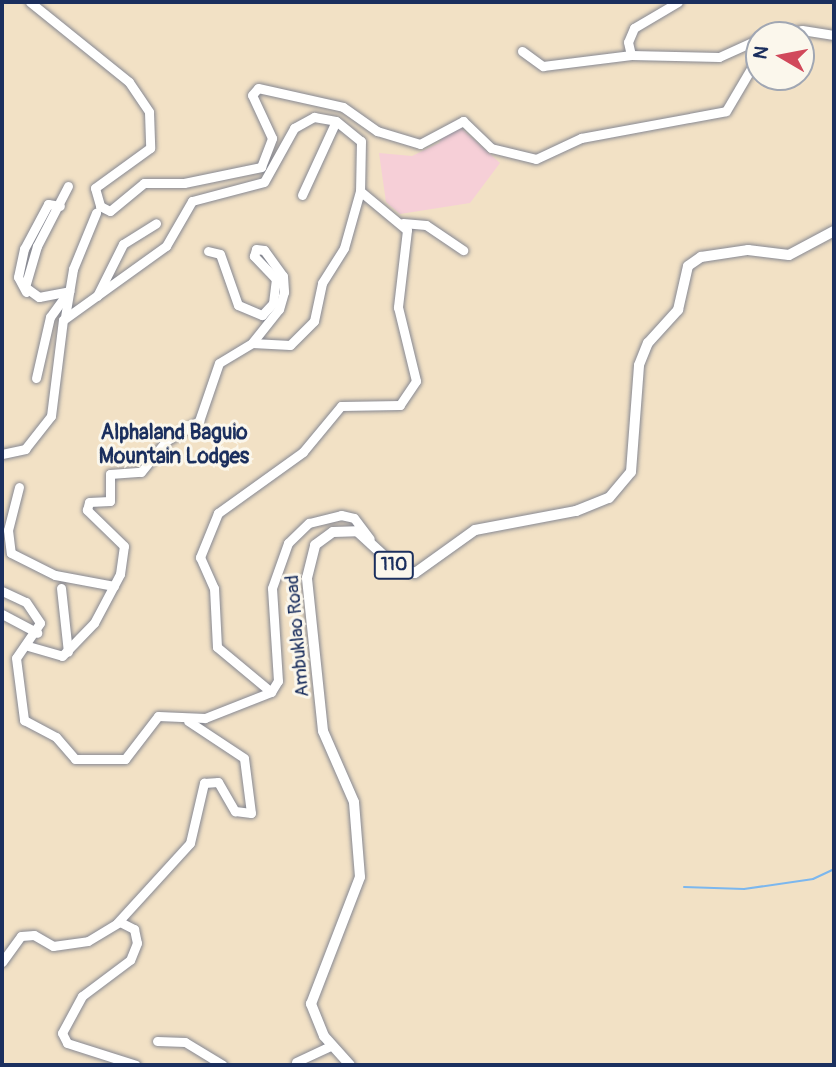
<!DOCTYPE html>
<html>
<head>
<meta charset="utf-8">
<style>
	body { margin:0 }
	#map { position:relative; width:836px; height:1067px; overflow:hidden; background:#f2e1c5; font-family:Pangolin,sans-serif }
	div>[style] { position:absolute }
	[style*='--x'] { left:calc(var(--x)*1px); top:calc(var(--y)*1px); width:calc(var(--w)*1px); rotate:calc(var(--a)*1deg) }
	.built>* { inset:0; background:#f6cfd7 }
	.stream>* { height:2px; margin:-1px; padding:0 1px; transform-origin:1px; border-radius:1px; background:#7cb7ee }
	.roads { filter:drop-shadow(0 0 2px #868892) drop-shadow(0 0 2px #868892) }
	.minor>* { height:9px; margin:-4.5px; padding:0 4.5px; transform-origin:4.5px; border-radius:4.5px; background:#fff }
	.major>* { height:10px; margin:-5px; padding:0 5px; transform-origin:5px; border-radius:5px; background:#fff }
	span { translate:-50% -50%; white-space:nowrap; text-align:center; line-height:1.15; -webkit-text-stroke:6px #fbf7ec; paint-order:stroke }
	.shield-label span { padding:2px 5px; background:#fbf7ec; border:2px solid; border-radius:5px; -webkit-text-stroke-width:0 }
	.shield-label { font-size:18px; color:#1b2f5e; font-weight:700 }
	.street-label { font-size:19px; color:#1b2f5e }
	.neighbourhood-label { font-size:21px; color:#1b2f5e; font-weight:700 }
	.frame { position:absolute; inset:0; border:4px solid #1b2f5e; pointer-events:none }
	.north { position:absolute; left:745px; top:21px; width:70px; height:70px; box-sizing:border-box; background:#fbf7ec; border:2px solid #a1a7b3; border-radius:50%; rotate:280deg; font-size:19px; font-weight:700; line-height:28px; text-align:center; color:#1b2f5e }
	.north::after { content:''; display:block; margin:auto; width:24px; height:32px; background:#d1495b; clip-path:polygon(50% 0,100% 100%,50% 72%,0 100%) }
</style>
</head>
<body>
<div id="map">
	<div class="built">
		<div style="clip-path:polygon(453px 121px,500px 163px,470px 203px,400px 214px,386px 202px,379px 153px,412px 156px,439px 143px)"></div>
	</div>
	<div class="stream">
		<div style="--x:684;--y:887;--w:60;--a:1.9"></div>
		<div style="--x:744;--y:889;--w:70;--a:-8.2"></div>
		<div style="--x:813;--y:879;--w:23;--a:-25"></div>
		<div style="--x:832;--y:1065;--w:4;--a:-56"></div>
	</div>
	<div class="roads">
		<div class="minor">
			<div style="--x:30;--y:2;--w:127;--a:38.9"></div>
			<div style="--x:129;--y:82;--w:36;--a:56"></div>
			<div style="--x:149;--y:112;--w:36;--a:88"></div>
			<div style="--x:150;--y:148;--w:68;--a:144"></div>
			<div style="--x:95;--y:188;--w:19;--a:74"></div>
			<div style="--x:100;--y:206;--w:11;--a:27"></div>
			<div style="--x:110;--y:211;--w:44;--a:-39.5"></div>
			<div style="--x:144;--y:183;--w:40;--a:0"></div>
			<div style="--x:184;--y:183;--w:79;--a:-11.7"></div>
			<div style="--x:261;--y:167;--w:31;--a:-69"></div>
			<div style="--x:272;--y:138;--w:47;--a:-114.9"></div>
			<div style="--x:252;--y:95;--w:9;--a:-49"></div>
			<div style="--x:258;--y:88;--w:87;--a:12.6"></div>
			<div style="--x:343;--y:107;--w:42;--a:35.2"></div>
			<div style="--x:377;--y:131;--w:45;--a:16.8"></div>
			<div style="--x:420;--y:144;--w:49;--a:-28.1"></div>
			<div style="--x:463;--y:121;--w:39;--a:44"></div>
			<div style="--x:491;--y:148;--w:46;--a:13.7"></div>
			<div style="--x:536;--y:159;--w:50;--a:-25"></div>
			<div style="--x:581;--y:138;--w:147;--a:-10.5"></div>
			<div style="--x:726;--y:111;--w:65;--a:-59.5"></div>
			<div style="--x:678;--y:2;--w:51;--a:149.4"></div>
			<div style="--x:634;--y:28;--w:15;--a:113"></div>
			<div style="--x:628;--y:42;--w:13;--a:77"></div>
			<div style="--x:631;--y:55;--w:88;--a:1.3"></div>
			<div style="--x:719;--y:57;--w:44;--a:-24.2"></div>
			<div style="--x:774;--y:35;--w:28;--a:-10"></div>
			<div style="--x:802;--y:30;--w:32;--a:9"></div>
			<div style="--x:522;--y:51;--w:26;--a:36"></div>
			<div style="--x:543;--y:66;--w:89;--a:-7.1"></div>
			<div style="--x:68;--y:186;--w:68;--a:117.3"></div>
			<div style="--x:37;--y:246;--w:43;--a:106.3"></div>
			<div style="--x:25;--y:287;--w:17;--a:36"></div>
			<div style="--x:39;--y:297;--w:31;--a:-11"></div>
			<div style="--x:302;--y:195;--w:81;--a:-65.3"></div>
			<div style="--x:403;--y:223;--w:23;--a:5"></div>
			<div style="--x:426;--y:225;--w:45;--a:34"></div>
			<div style="--x:208;--y:251;--w:12;--a:14"></div>
			<div style="--x:220;--y:254;--w:54;--a:70.6"></div>
			<div style="--x:238;--y:305;--w:26;--a:23"></div>
			<div style="--x:262;--y:315;--w:16;--a:-47"></div>
			<div style="--x:273;--y:303;--w:24;--a:-83"></div>
			<div style="--x:276;--y:279;--w:32;--a:-134"></div>
			<div style="--x:254;--y:256;--w:7;--a:-74"></div>
			<div style="--x:256;--y:249;--w:8;--a:7"></div>
			<div style="--x:264;--y:250;--w:32;--a:54"></div>
			<div style="--x:283;--y:276;--w:16;--a:86"></div>
			<div style="--x:284;--y:292;--w:18;--a:106"></div>
			<div style="--x:279;--y:309;--w:43;--a:128.5"></div>
			<div style="--x:252;--y:343;--w:38;--a:3"></div>
			<div style="--x:290;--y:345;--w:34;--a:-45"></div>
			<div style="--x:314;--y:321;--w:39;--a:-78"></div>
			<div style="--x:322;--y:283;--w:41;--a:-57.8"></div>
			<div style="--x:344;--y:248;--w:59;--a:-74.3"></div>
			<div style="--x:360;--y:191;--w:61;--a:39.7"></div>
			<div style="--x:407;--y:230;--w:78;--a:96.7"></div>
			<div style="--x:398;--y:307;--w:76;--a:76.3"></div>
			<div style="--x:416;--y:381;--w:29;--a:124"></div>
			<div style="--x:400;--y:405;--w:59;--a:179"></div>
			<div style="--x:341;--y:406;--w:60;--a:129.6"></div>
			<div style="--x:303;--y:452;--w:105;--a:144.3"></div>
			<div style="--x:218;--y:513;--w:48;--a:112.2"></div>
			<div style="--x:200;--y:557;--w:34;--a:66"></div>
			<div style="--x:214;--y:588;--w:59;--a:87.1"></div>
			<div style="--x:217;--y:647;--w:70;--a:39.8"></div>
			<div style="--x:271;--y:692;--w:13;--a:-58"></div>
			<div style="--x:278;--y:681;--w:93;--a:-93.7"></div>
			<div style="--x:272;--y:588;--w:48;--a:-70.4"></div>
			<div style="--x:288;--y:543;--w:29;--a:-44"></div>
			<div style="--x:309;--y:523;--w:33;--a:-14"></div>
			<div style="--x:341;--y:515;--w:13;--a:13"></div>
			<div style="--x:354;--y:518;--w:26;--a:53"></div>
			<div style="--x:26;--y:292;--w:17;--a:-118"></div>
			<div style="--x:18;--y:277;--w:29;--a:-78"></div>
			<div style="--x:24;--y:249;--w:51;--a:-61.9"></div>
			<div style="--x:48;--y:204;--w:12;--a:9"></div>
			<div style="--x:97;--y:296;--w:58;--a:-63.4"></div>
			<div style="--x:123;--y:244;--w:39;--a:-32"></div>
			<div style="--x:65;--y:317;--w:49;--a:-80.5"></div>
			<div style="--x:73;--y:269;--w:61;--a:-67.7"></div>
			<div style="--x:36;--y:378;--w:63;--a:-77.1"></div>
			<div style="--x:50;--y:317;--w:31;--a:-54"></div>
			<div style="--x:2;--y:454;--w:24;--a:-12"></div>
			<div style="--x:25;--y:449;--w:42;--a:-51.8"></div>
			<div style="--x:51;--y:416;--w:97;--a:-82.9"></div>
			<div style="--x:63;--y:320;--w:127;--a:-35.7"></div>
			<div style="--x:166;--y:246;--w:52;--a:-60"></div>
			<div style="--x:192;--y:201;--w:74;--a:-14.8"></div>
			<div style="--x:264;--y:182;--w:62;--a:-60.9"></div>
			<div style="--x:294;--y:128;--w:23;--a:-29"></div>
			<div style="--x:314;--y:117;--w:22;--a:10"></div>
			<div style="--x:336;--y:121;--w:32;--a:39"></div>
			<div style="--x:361;--y:141;--w:50;--a:91.1"></div>
			<div style="--x:19;--y:487;--w:44;--a:104.3"></div>
			<div style="--x:8;--y:530;--w:23;--a:83"></div>
			<div style="--x:11;--y:553;--w:49;--a:26.6"></div>
			<div style="--x:55;--y:575;--w:60;--a:10.6"></div>
			<div style="--x:61;--y:588;--w:64;--a:83.8"></div>
			<div style="--x:2;--y:591;--w:26;--a:25"></div>
			<div style="--x:26;--y:602;--w:25;--a:56"></div>
			<div style="--x:40;--y:623;--w:42;--a:124.4"></div>
			<div style="--x:16;--y:658;--w:63;--a:82.6"></div>
			<div style="--x:24;--y:720;--w:36;--a:28"></div>
			<div style="--x:56;--y:737;--w:29;--a:49"></div>
			<div style="--x:75;--y:759;--w:50;--a:0"></div>
			<div style="--x:125;--y:759;--w:54;--a:-52.5"></div>
			<div style="--x:158;--y:716;--w:47;--a:2.4"></div>
			<div style="--x:205;--y:718;--w:71;--a:-21.5"></div>
			<div style="--x:2;--y:614;--w:40;--a:28"></div>
			<div style="--x:28;--y:646;--w:35;--a:16"></div>
			<div style="--x:62;--y:656;--w:46;--a:-45.9"></div>
			<div style="--x:94;--y:623;--w:55;--a:-62"></div>
			<div style="--x:120;--y:574;--w:28;--a:-82"></div>
			<div style="--x:124;--y:546;--w:52;--a:-135.8"></div>
			<div style="--x:87;--y:510;--w:8;--a:-76"></div>
			<div style="--x:89;--y:502;--w:21;--a:-3"></div>
			<div style="--x:110;--y:501;--w:27;--a:-90"></div>
			<div style="--x:110;--y:474;--w:31;--a:-4"></div>
			<div style="--x:141;--y:472;--w:40;--a:-51"></div>
			<div style="--x:166;--y:441;--w:39;--a:-31"></div>
			<div style="--x:199;--y:421;--w:61;--a:-71"></div>
			<div style="--x:219;--y:363;--w:39;--a:-31"></div>
			<div style="--x:117;--y:923;--w:108;--a:-47.6"></div>
			<div style="--x:190;--y:843;--w:62;--a:-76.9"></div>
			<div style="--x:204;--y:783;--w:14;--a:-4"></div>
			<div style="--x:218;--y:782;--w:34;--a:60"></div>
			<div style="--x:235;--y:811;--w:16;--a:7"></div>
			<div style="--x:251;--y:813;--w:55;--a:-97.3"></div>
			<div style="--x:244;--y:758;--w:67;--a:-146.5"></div>
			<div style="--x:2;--y:962;--w:32;--a:-54"></div>
			<div style="--x:21;--y:936;--w:13;--a:-4"></div>
			<div style="--x:34;--y:935;--w:22;--a:30"></div>
			<div style="--x:53;--y:946;--w:35;--a:-8"></div>
			<div style="--x:88;--y:941;--w:37;--a:-31"></div>
			<div style="--x:120;--y:922;--w:16;--a:27"></div>
			<div style="--x:134;--y:929;--w:14;--a:78"></div>
			<div style="--x:137;--y:943;--w:18;--a:112"></div>
			<div style="--x:130;--y:960;--w:60;--a:143.1"></div>
			<div style="--x:82;--y:996;--w:42;--a:118.4"></div>
			<div style="--x:62;--y:1033;--w:11;--a:63"></div>
			<div style="--x:67;--y:1043;--w:72;--a:17.7"></div>
			<div style="--x:157;--y:1041;--w:28;--a:2"></div>
			<div style="--x:185;--y:1042;--w:44;--a:31.2"></div>
			<div style="--x:296;--y:1062;--w:40;--a:-25"></div>
		</div>
		<div class="major">
			<div style="--x:350;--y:1065;--w:39;--a:-132"></div>
			<div style="--x:324;--y:1036;--w:35;--a:-112"></div>
			<div style="--x:311;--y:1004;--w:136;--a:-68.9"></div>
			<div style="--x:360;--y:877;--w:75;--a:-94.6"></div>
			<div style="--x:354;--y:802;--w:77;--a:-113.6"></div>
			<div style="--x:323;--y:731;--w:154;--a:-96"></div>
			<div style="--x:307;--y:578;--w:34;--a:-76"></div>
			<div style="--x:315;--y:545;--w:22;--a:-36"></div>
			<div style="--x:333;--y:532;--w:24;--a:-2"></div>
			<div style="--x:357;--y:531;--w:52;--a:42.6"></div>
			<div style="--x:395;--y:566;--w:21;--a:19"></div>
			<div style="--x:415;--y:573;--w:74;--a:-35.6"></div>
			<div style="--x:475;--y:530;--w:103;--a:-10.7"></div>
			<div style="--x:576;--y:511;--w:35;--a:-22"></div>
			<div style="--x:609;--y:498;--w:34;--a:-50"></div>
			<div style="--x:631;--y:472;--w:107;--a:-85.7"></div>
			<div style="--x:639;--y:365;--w:24;--a:-68"></div>
			<div style="--x:648;--y:343;--w:45;--a:-47.7"></div>
			<div style="--x:678;--y:310;--w:45;--a:-77.2"></div>
			<div style="--x:688;--y:266;--w:16;--a:-35"></div>
			<div style="--x:701;--y:257;--w:48;--a:-8.5"></div>
			<div style="--x:748;--y:250;--w:41;--a:7"></div>
			<div style="--x:789;--y:255;--w:51;--a:-28.1"></div>
		</div>
	</div>
	<div class="shield-label">
		<span style="left:394px;top:565px">110</span>
	</div>
	<div class="street-label">
		<span style="left:298px;top:636px;rotate:-95deg">Ambuklao Road</span>
	</div>
	<div class="neighbourhood-label">
		<span style="left:174px;top:445px">Alphaland Baguio<br>Mountain Lodges</span>
	</div>
	<div class="frame"></div>
	<div class="north">N</div>
</div>
</body>
</html>
